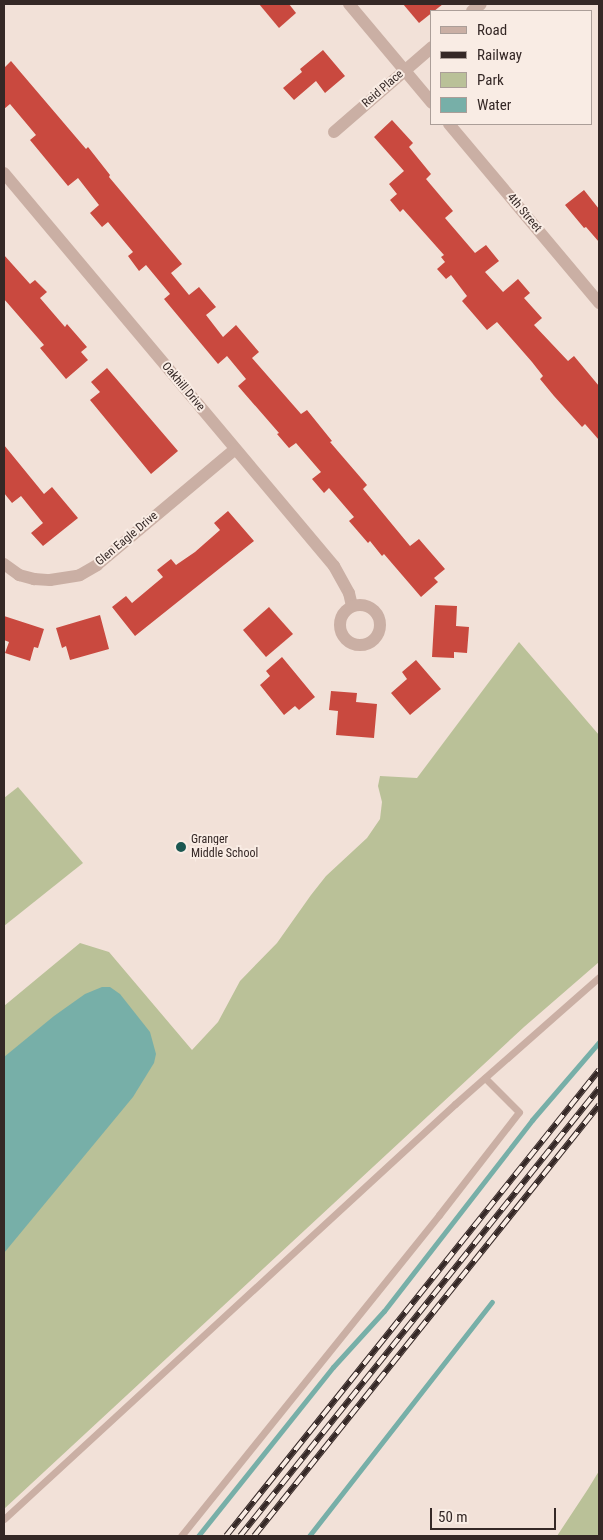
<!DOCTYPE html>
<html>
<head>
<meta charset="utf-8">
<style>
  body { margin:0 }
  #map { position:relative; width:603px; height:1540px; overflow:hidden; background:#f2e1d8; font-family:"Roboto Condensed",sans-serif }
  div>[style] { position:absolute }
  .green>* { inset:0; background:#bac198 }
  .water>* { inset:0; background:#77afa8 }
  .stream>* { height:5px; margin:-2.5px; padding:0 2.5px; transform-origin:2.5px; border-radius:2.5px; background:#77afa8 }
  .building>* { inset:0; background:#c9493f }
  .lane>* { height:7px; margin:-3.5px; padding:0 3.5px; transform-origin:3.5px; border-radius:3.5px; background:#caafa4 }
  .street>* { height:12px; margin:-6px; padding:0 6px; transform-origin:6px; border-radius:6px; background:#caafa4 }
  .street>.ring { margin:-6px; padding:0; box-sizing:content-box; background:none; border:12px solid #caafa4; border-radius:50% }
  .rail>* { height:5.5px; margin-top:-2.75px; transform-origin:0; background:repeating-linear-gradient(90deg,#f9ece4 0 11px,#352826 0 22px); box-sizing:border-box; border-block:1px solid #352826 }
  .dots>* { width:14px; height:14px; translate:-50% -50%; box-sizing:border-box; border:2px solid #f9ece4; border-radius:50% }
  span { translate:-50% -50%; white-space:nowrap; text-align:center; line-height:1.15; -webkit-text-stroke:4px #f9ece4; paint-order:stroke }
  .street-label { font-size:12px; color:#352826 }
  .poi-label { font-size:12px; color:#352826 }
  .left { translate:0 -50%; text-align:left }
  .frame { position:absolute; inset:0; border:5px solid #352826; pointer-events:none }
  .legend { position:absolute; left:430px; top:10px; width:162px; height:115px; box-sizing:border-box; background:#f9ece4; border:1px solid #ab9e98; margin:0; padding:6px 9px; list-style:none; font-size:15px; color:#352826 }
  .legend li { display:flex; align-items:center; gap:10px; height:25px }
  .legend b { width:25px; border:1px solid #ab9e98 }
  .scale { position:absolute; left:430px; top:1508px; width:126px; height:22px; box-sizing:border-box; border:2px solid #352826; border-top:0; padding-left:6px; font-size:15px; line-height:18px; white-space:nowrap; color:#352826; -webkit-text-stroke:4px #f9ece4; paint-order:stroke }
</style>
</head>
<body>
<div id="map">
  <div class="green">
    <i style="clip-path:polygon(519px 642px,599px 735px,599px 962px,524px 1027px,4px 1509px,4px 1006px,80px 943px,109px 952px,192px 1050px,218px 1022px,240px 981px,277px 943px,311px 895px,326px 876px,367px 838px,380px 819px,382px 802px,378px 786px,380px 776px,417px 778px)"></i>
    <i style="clip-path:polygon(18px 787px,83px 863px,4px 926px,4px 798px)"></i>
    <i style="clip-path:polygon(599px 1471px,599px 1536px,557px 1536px,588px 1489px)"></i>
  </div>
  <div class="water">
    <i style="clip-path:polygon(102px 987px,110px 987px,120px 994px,150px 1032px,156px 1054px,154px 1063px,133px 1097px,4px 1253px,4px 1057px,54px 1016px,85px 994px)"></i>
  </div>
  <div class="stream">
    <i style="left:198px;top:1536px;width:216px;rotate:-51.4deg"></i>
    <i style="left:333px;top:1367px;width:76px;rotate:-47.7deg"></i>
    <i style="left:384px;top:1311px;width:242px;rotate:-52.2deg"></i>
    <i style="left:532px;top:1120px;width:103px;rotate:-49.3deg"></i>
    <i style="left:309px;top:1536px;width:297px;rotate:-52deg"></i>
  </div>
  <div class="building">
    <i style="clip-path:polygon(259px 4px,289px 4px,296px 13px,279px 28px)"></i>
    <i style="clip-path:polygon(403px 4px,443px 4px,419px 23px)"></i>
    <i style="clip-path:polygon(323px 50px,345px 76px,325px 93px,316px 81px,294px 100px,283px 88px,302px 72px,300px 69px)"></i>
    <i style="clip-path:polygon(11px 61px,86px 149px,88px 147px,110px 175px,109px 177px,182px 264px,171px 273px,189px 295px,199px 287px,216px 307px,206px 315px,223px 337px,236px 325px,259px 352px,252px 358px,301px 414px,307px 410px,332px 441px,330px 442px,367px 485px,363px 489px,410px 546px,419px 539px,445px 569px,434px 578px,438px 582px,421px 597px,384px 554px,382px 556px,370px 541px,368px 543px,349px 521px,354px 517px,329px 488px,324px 493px,312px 479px,321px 472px,296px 443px,289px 448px,277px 434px,279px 433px,238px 386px,246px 379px,227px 356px,218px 364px,164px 299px,170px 294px,146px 265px,139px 271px,128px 256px,133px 252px,108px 222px,102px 227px,90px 213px,99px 205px,78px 178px,68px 186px,30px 140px,36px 135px,10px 104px,4px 109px,4px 68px)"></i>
    <i style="clip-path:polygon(392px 120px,413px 143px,409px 147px,431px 174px,426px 179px,453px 211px,445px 218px,475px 253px,486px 245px,499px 261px,485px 272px,503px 292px,518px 279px,530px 293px,524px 298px,542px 318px,534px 325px,568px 361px,574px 356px,599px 386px,599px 440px,585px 424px,582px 427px,554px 396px,540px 379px,543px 376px,532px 362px,497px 322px,487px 330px,462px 301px,467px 296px,451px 275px,446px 279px,437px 269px,445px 262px,441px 257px,444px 255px,403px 209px,400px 212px,390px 200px,397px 194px,389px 184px,404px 171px,374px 137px)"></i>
    <i style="clip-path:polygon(584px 190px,599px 209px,599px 242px,586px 227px,584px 228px,565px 205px)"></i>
    <i style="clip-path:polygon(4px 255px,30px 284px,35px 280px,47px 292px,40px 298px,65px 327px,67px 324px,87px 347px,81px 352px,88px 360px,66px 379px,40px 348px,44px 345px,4px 299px)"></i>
    <i style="clip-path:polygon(107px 368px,178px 451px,151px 474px,90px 400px,100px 392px,91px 382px)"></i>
    <i style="clip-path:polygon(4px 445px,44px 494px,52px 487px,78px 518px,43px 546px,31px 533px,43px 523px,21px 496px,12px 503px,4px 493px)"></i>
    <i style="clip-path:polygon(228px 511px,254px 541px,135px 636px,112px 607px,126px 596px,132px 603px,163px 577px,157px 570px,171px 559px,176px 565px,195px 552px,220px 530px,214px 523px)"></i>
    <i style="clip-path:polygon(435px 605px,457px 606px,456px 626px,469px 627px,467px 653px,454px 652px,454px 658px,432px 657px)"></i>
    <i style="clip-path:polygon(269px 607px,293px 634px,266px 657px,243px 630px)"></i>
    <i style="clip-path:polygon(100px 615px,109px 649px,70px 660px,66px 646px,62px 648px,56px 628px)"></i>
    <i style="clip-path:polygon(4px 616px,44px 629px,38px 648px,34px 647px,30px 661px,5px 653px,9px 642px,4px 640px)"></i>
    <i style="clip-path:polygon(282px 657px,315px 697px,299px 710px,295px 706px,284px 715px,260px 685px,270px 676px,266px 671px)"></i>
    <i style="clip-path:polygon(416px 660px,441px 689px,410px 715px,391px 693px,407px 679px,402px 672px)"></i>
    <i style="clip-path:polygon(331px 691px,357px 693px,356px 702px,377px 704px,374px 738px,336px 735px,338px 711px,329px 710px)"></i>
  </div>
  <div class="lane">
    <i style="left:4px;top:1519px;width:613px;rotate:-42.62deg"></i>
    <i style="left:455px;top:1104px;width:192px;rotate:-41.4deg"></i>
    <i style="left:181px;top:1536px;width:412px;rotate:-51.2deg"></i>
    <i style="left:439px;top:1215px;width:130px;rotate:-52.2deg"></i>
    <i style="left:519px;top:1112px;width:48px;rotate:-135deg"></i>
  </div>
  <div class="street">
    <i style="left:349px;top:4px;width:129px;rotate:50deg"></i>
    <i style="left:472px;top:11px;width:11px;rotate:-38deg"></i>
    <i style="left:449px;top:124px;width:234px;rotate:50deg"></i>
    <i style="left:334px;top:132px;width:130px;rotate:-40.9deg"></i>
    <i style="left:4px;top:173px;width:513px;rotate:49.98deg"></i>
    <i style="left:334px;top:566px;width:31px;rotate:61deg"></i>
    <i style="left:349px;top:593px;width:13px;rotate:77deg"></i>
    <i style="left:4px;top:564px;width:19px;rotate:36deg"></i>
    <i style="left:19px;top:575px;width:16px;rotate:15deg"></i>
    <i style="left:34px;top:579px;width:16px;rotate:4deg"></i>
    <i style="left:50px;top:580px;width:30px;rotate:-9deg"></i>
    <i style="left:80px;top:575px;width:20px;rotate:-30deg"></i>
    <i style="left:97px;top:565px;width:180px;rotate:-40deg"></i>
    <i class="ring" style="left:340px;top:605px;width:28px;height:28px"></i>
  </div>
  <div class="rail">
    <i style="left:226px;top:1536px;width:597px;rotate:-51.33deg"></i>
    <i style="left:240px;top:1536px;width:574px;rotate:-51.29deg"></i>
    <i style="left:254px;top:1536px;width:552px;rotate:-51.32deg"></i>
  </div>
  <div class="dots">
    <i style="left:181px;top:847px;background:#1b5751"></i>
  </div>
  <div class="street-label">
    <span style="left:383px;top:89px;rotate:-41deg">Reid Place</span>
    <span style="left:524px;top:213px;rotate:50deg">4th Street</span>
    <span style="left:183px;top:387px;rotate:50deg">Oakhill Drive</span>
    <span style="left:127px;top:539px;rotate:-40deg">Glen Eagle Drive</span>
  </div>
  <div class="poi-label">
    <span class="left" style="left:191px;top:847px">Granger<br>Middle School</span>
  </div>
  <div class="frame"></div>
  <ul class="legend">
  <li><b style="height:6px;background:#caafa4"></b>Road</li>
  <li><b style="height:6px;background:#352826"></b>Railway</li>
  <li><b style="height:14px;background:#bac198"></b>Park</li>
  <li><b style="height:14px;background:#77afa8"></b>Water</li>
  </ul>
  <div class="scale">50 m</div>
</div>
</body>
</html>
